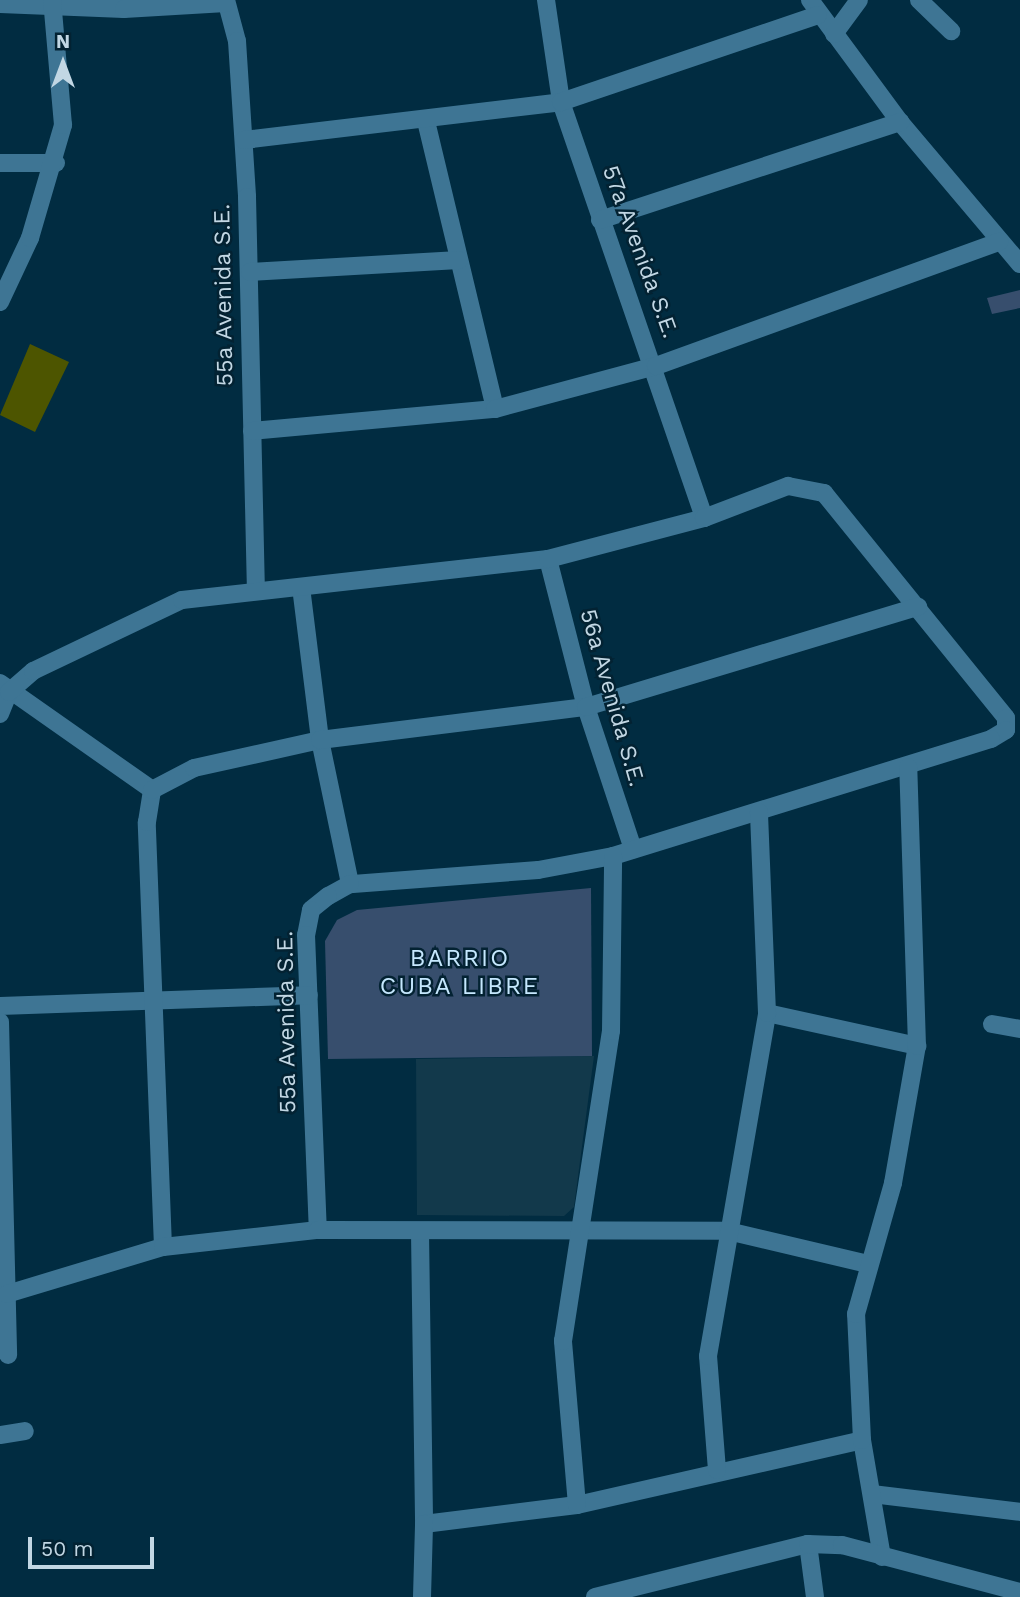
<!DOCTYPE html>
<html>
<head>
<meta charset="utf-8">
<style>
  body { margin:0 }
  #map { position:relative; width:1020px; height:1597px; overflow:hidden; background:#012c41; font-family:"Work Sans",sans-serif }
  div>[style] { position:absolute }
  .built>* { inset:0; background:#12394b }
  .green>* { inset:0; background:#4d5500 }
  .building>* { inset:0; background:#374e6d }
  .minor>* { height:18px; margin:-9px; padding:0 9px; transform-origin:9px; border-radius:9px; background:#3e7594 }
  span { translate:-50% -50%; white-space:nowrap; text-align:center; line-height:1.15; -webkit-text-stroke:5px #032232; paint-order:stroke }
  .street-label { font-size:23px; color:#c2d7e4 }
  .neighbourhood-label { font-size:24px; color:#c6e8fe; letter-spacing:2px }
  .north { position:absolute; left:28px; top:28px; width:70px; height:70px; -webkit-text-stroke:5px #032232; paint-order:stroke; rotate:0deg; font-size:19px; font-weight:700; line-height:28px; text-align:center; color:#c2d7e4 }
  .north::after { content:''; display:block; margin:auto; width:24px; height:32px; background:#c2d7e4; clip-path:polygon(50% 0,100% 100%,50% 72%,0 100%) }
  .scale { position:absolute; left:28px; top:1537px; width:126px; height:32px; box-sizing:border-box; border:4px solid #c2d7e4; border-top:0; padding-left:9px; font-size:21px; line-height:24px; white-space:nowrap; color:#c2d7e4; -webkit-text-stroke:5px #032232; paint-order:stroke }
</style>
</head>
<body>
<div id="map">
  <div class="built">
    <i style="clip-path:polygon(594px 1056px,574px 1207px,564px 1216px,417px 1215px,416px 1059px)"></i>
  </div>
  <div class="green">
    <i style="clip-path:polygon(30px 344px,69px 362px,35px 432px,0 415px)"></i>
  </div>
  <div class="building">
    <i style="clip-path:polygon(1020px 290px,1020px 308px,992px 314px,987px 298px)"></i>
    <i style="clip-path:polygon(591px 888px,592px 1056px,328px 1059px,325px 941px,337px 920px,357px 910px)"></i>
  </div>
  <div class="minor">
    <i style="left:226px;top:0;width:42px;rotate:75deg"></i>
    <i style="left:237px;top:41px;width:156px;rotate:86.3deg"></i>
    <i style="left:247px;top:197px;width:393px;rotate:88.7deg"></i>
    <i style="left:546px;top:0;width:103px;rotate:81.6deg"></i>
    <i style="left:561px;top:102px;width:440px;rotate:71deg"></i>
    <i style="left:810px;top:0;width:152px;rotate:53.6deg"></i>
    <i style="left:900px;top:122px;width:186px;rotate:49.8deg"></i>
    <i style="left:919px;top:0;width:45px;rotate:44.1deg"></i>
    <i style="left:0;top:4px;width:124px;rotate:2.3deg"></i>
    <i style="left:124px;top:9px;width:102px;rotate:-3.4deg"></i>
    <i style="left:834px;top:34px;width:42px;rotate:-53.7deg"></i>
    <i style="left:426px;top:121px;width:296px;rotate:76.5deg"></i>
    <i style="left:244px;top:140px;width:319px;rotate:-6.8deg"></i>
    <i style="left:561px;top:102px;width:271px;rotate:-18.7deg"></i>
    <i style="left:0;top:163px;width:56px"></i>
    <i style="left:600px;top:220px;width:316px;rotate:-18.1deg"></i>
    <i style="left:250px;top:272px;width:209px;rotate:-3.3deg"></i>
    <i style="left:0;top:302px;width:71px;rotate:-64.9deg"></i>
    <i style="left:30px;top:238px;width:118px;rotate:-73.7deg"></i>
    <i style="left:63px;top:125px;width:125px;rotate:-95deg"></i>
    <i style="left:252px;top:431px;width:244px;rotate:-5.2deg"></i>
    <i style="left:495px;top:409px;width:167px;rotate:-15deg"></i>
    <i style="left:656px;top:366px;width:365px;rotate:-19.9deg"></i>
    <i style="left:548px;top:559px;width:153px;rotate:75.6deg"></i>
    <i style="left:586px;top:707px;width:150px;rotate:71.7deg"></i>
    <i style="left:301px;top:587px;width:154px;rotate:82.9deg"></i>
    <i style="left:320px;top:740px;width:147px;rotate:78.2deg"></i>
    <i style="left:0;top:683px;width:186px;rotate:35.1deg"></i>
    <i style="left:0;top:714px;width:24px;rotate:-68deg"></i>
    <i style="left:9px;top:692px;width:32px;rotate:-41deg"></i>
    <i style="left:33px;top:671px;width:165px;rotate:-25.5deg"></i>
    <i style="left:182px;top:600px;width:368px;rotate:-6.4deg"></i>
    <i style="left:548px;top:559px;width:161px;rotate:-14.7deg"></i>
    <i style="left:704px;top:518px;width:90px;rotate:-20.9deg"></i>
    <i style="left:788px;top:486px;width:37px;rotate:11deg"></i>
    <i style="left:824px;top:493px;width:289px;rotate:51deg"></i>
    <i style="left:1006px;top:718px;width:12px;rotate:90deg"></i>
    <i style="left:1006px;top:730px;width:17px;rotate:149deg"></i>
    <i style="left:991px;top:739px;width:396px;rotate:162.8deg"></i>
    <i style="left:613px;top:856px;width:76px;rotate:169.4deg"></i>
    <i style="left:538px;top:870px;width:189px;rotate:175.7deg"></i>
    <i style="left:350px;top:884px;width:25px;rotate:151deg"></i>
    <i style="left:328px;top:896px;width:22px;rotate:141deg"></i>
    <i style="left:311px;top:910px;width:25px;rotate:101deg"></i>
    <i style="left:306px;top:935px;width:295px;rotate:87.7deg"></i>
    <i style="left:0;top:1006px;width:309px;rotate:-2deg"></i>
    <i style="left:767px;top:1013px;width:154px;rotate:12.4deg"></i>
    <i style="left:0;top:1022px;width:333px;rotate:88.6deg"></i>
    <i style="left:992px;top:1024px;width:28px;rotate:10deg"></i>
    <i style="left:420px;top:1232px;width:292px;rotate:89.2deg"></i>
    <i style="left:424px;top:1524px;width:154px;rotate:-7.1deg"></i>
    <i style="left:577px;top:1505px;width:292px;rotate:-12.8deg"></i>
    <i style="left:163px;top:1247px;width:425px;rotate:-92.2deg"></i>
    <i style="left:147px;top:822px;width:32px;rotate:-81deg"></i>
    <i style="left:152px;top:790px;width:47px;rotate:-27.6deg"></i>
    <i style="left:194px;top:768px;width:129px;rotate:-12.5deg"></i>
    <i style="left:320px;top:740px;width:268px;rotate:-7.1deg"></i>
    <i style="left:586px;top:707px;width:347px;rotate:-16.8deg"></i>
    <i style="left:7px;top:1294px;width:163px;rotate:-16.8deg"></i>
    <i style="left:163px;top:1247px;width:156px;rotate:-6.3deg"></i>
    <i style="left:318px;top:1230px;width:410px;rotate:0.1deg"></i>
    <i style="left:728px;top:1231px;width:144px;rotate:13.3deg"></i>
    <i style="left:0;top:1435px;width:25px;rotate:-9deg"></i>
    <i style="left:717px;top:1470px;width:114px;rotate:-94.5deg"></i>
    <i style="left:708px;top:1356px;width:348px;rotate:-80.2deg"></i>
    <i style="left:767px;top:1013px;width:201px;rotate:-92.3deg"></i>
    <i style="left:872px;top:1494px;width:149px;rotate:6.9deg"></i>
    <i style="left:577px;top:1505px;width:165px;rotate:-94.9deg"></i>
    <i style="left:563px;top:1341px;width:314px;rotate:-81.2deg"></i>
    <i style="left:611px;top:1031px;width:175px;rotate:-89.3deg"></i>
    <i style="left:808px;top:1544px;width:53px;rotate:82.5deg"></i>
    <i style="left:882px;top:1557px;width:119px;rotate:-99.7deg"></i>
    <i style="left:862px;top:1440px;width:126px;rotate:-92.7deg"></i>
    <i style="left:856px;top:1314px;width:136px;rotate:-74.2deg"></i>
    <i style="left:893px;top:1183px;width:139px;rotate:-80.1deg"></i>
    <i style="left:917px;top:1046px;width:279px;rotate:-91.8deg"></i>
    <i style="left:422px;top:1597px;width:73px;rotate:-88.4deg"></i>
    <i style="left:595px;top:1597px;width:219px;rotate:-14deg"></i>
    <i style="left:808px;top:1544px;width:34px;rotate:2deg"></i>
    <i style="left:842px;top:1545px;width:184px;rotate:14.8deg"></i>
  </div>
  <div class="street-label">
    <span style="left:640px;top:252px;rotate:70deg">57a Avenida S.E.</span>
    <span style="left:224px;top:295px;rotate:-91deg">55a Avenida S.E.</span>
    <span style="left:612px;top:698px;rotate:74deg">56a Avenida S.E.</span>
    <span style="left:287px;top:1022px;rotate:-91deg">55a Avenida S.E.</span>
  </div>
  <div class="neighbourhood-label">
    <span style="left:460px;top:973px">BARRIO<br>CUBA LIBRE</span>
  </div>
  <div class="north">N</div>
  <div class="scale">50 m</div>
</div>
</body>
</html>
